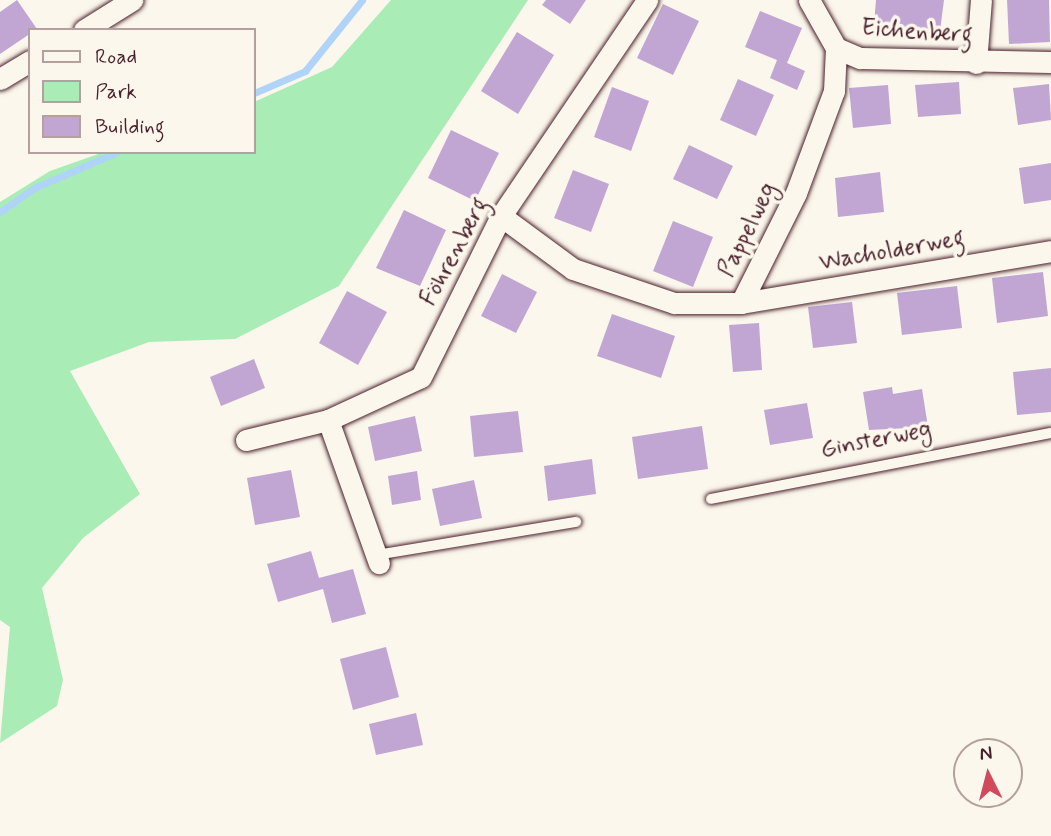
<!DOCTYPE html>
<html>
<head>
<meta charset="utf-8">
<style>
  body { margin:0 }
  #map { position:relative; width:1051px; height:836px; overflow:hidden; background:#fbf7ec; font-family:Mynerve,sans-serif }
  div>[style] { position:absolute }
  .green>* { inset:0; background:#a9ecb6 }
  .stream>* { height:7px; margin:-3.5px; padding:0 3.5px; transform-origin:3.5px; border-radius:3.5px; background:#afd4f8 }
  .building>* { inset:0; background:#c1a6d3 }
  .roads { filter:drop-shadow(0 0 2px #4a1f2b) drop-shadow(0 0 2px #4a1f2b) }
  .lane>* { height:10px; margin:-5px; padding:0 5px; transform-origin:5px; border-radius:5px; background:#fbf7ec }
  .street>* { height:21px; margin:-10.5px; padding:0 10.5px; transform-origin:10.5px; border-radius:10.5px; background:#fbf7ec }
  span { translate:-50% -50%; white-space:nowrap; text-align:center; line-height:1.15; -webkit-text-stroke:7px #fbf7ec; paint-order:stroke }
  .street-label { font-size:24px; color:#4a1f2b }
  .legend { position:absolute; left:28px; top:28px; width:228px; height:126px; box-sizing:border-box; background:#fbf7ec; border:2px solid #b4a19f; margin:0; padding:9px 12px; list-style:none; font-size:21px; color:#4a1f2b }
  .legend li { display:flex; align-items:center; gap:14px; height:35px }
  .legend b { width:35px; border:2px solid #b4a19f }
  .north { position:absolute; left:953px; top:738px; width:70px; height:70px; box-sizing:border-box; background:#fbf7ec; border:2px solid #b4a19f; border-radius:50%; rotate:354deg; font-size:19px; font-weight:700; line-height:28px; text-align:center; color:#4a1f2b }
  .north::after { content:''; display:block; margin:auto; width:24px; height:32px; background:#d1495b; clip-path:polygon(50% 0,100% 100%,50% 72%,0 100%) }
</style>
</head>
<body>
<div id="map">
  <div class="green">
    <i style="clip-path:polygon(391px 0,528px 0,339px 286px,235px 339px,149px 342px,70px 371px,140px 494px,83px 538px,42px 588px,63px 680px,57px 706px,0 743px,10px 627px,0 620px,0 202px,50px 171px,104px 152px,254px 152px,254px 102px,332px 67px)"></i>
  </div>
  <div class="stream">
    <i style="left:254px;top:93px;width:56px;rotate:-23.3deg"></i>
    <i style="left:305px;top:71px;width:91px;rotate:-51.2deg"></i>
    <i style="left:0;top:212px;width:42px;rotate:-35.2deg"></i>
    <i style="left:34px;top:188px;width:90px;rotate:-23.4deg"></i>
  </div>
  <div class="building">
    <i style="clip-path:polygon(17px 0,37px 29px,0 54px,0 12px)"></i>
    <i style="clip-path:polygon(546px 0,586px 0,570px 24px,542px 5px)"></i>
    <i style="clip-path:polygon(876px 0,944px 0,940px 31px,874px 24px)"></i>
    <i style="clip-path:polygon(1007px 0,1049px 0,1050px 42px,1009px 44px)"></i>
    <i style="clip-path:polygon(663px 4px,699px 21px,673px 75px,637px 58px)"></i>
    <i style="clip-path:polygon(760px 11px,802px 28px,787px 63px,805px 71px,797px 90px,770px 78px,777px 60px,745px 47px)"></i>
    <i style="clip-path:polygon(517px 32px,554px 55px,518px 114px,481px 91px)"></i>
    <i style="clip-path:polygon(738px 79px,774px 95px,756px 136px,720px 120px)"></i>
    <i style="clip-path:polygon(959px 82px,961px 114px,918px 117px,915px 85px)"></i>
    <i style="clip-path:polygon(1049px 84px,1051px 120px,1018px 125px,1013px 88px)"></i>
    <i style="clip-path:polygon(888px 85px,891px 124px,853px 128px,849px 88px)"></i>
    <i style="clip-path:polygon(612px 87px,649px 101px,631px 151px,594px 137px)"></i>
    <i style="clip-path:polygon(451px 130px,499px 153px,475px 201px,428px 178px)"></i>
    <i style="clip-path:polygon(689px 145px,733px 166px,717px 199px,673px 179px)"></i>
    <i style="clip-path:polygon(1051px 163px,1051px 200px,1024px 204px,1019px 168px)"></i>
    <i style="clip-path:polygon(573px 170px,609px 184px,591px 232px,554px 218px)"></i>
    <i style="clip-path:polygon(880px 172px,884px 212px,838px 217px,835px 178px)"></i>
    <i style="clip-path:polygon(404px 210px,446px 230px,420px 286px,376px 268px)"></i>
    <i style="clip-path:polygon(673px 221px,713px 237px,693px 287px,653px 271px)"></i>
    <i style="clip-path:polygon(1043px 272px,1048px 316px,997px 323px,992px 278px)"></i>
    <i style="clip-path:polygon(502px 274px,537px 292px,516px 333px,481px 316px)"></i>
    <i style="clip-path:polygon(957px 286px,962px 328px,902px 335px,897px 293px)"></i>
    <i style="clip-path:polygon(347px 291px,387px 312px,358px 365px,319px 343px)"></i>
    <i style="clip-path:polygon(852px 302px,857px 343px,813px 348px,808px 307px)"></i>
    <i style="clip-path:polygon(612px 314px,675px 336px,661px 378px,597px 356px)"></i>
    <i style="clip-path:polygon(759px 323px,762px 370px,733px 372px,729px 325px)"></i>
    <i style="clip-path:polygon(254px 359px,265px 388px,221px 406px,210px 377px)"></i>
    <i style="clip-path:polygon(1051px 368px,1051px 412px,1017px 415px,1013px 372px)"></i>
    <i style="clip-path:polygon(892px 387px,893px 394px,922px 389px,928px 427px,869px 430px,863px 392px)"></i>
    <i style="clip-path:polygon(807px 403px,813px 438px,770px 445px,764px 410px)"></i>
    <i style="clip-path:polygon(518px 411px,523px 452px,474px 457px,470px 416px)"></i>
    <i style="clip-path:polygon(415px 416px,422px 451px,375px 461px,368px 427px)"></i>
    <i style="clip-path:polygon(702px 426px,708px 469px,638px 479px,632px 437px)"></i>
    <i style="clip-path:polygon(592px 459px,596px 494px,548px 501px,544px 466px)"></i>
    <i style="clip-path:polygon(291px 470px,300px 517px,255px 525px,247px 478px)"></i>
    <i style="clip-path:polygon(417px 471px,421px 500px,392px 505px,388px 476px)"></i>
    <i style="clip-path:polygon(474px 480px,482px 518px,440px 526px,432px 489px)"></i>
    <i style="clip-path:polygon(311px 551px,319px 578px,353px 569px,366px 614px,332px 623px,323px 589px,278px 602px,267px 564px)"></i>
    <i style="clip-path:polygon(386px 647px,399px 697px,353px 710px,340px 659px)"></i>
    <i style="clip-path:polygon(416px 713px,423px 745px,376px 755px,369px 724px)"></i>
  </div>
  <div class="roads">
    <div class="lane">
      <i style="left:711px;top:499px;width:346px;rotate:-11deg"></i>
      <i style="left:376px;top:555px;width:203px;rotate:-9.4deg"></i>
    </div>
    <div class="street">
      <i style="left:809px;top:0;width:55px;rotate:60.6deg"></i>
      <i style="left:836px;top:48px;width:26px;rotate:23deg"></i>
      <i style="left:860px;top:58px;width:191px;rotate:1.2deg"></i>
      <i style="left:84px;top:30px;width:57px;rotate:-32deg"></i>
      <i style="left:976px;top:63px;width:63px;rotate:-85.5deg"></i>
      <i style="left:0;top:79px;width:35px;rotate:-31deg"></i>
      <i style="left:501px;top:216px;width:89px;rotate:36.4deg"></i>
      <i style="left:573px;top:269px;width:107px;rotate:18.6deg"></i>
      <i style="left:674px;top:303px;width:67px"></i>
      <i style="left:741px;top:303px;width:123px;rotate:-63.4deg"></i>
      <i style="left:796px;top:193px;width:109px;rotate:-69.6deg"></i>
      <i style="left:834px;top:91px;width:43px;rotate:-87.3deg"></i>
      <i style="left:741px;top:303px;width:314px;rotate:-9.5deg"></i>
      <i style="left:328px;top:420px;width:152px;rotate:70.4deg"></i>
      <i style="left:246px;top:440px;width:84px;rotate:-13.7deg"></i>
      <i style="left:328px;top:420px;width:102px;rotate:-24.8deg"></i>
      <i style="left:421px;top:377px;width:180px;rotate:-63.6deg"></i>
      <i style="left:501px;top:216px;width:261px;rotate:-55.9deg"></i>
    </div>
  </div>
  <div class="street-label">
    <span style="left:917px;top:32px;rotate:4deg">Eichenberg</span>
    <span style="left:748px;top:230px;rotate:-64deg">Pappelweg</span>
    <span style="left:892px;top:251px;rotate:-10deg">Wacholderweg</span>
    <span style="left:455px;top:252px;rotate:-62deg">Föhrenberg</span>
    <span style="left:876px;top:440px;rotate:-11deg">Ginsterweg</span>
  </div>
  <ul class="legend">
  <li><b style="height:9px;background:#fbf7ec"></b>Road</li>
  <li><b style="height:19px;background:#a9ecb6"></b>Park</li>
  <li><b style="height:19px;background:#c1a6d3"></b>Building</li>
  </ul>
  <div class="north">N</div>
</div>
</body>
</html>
